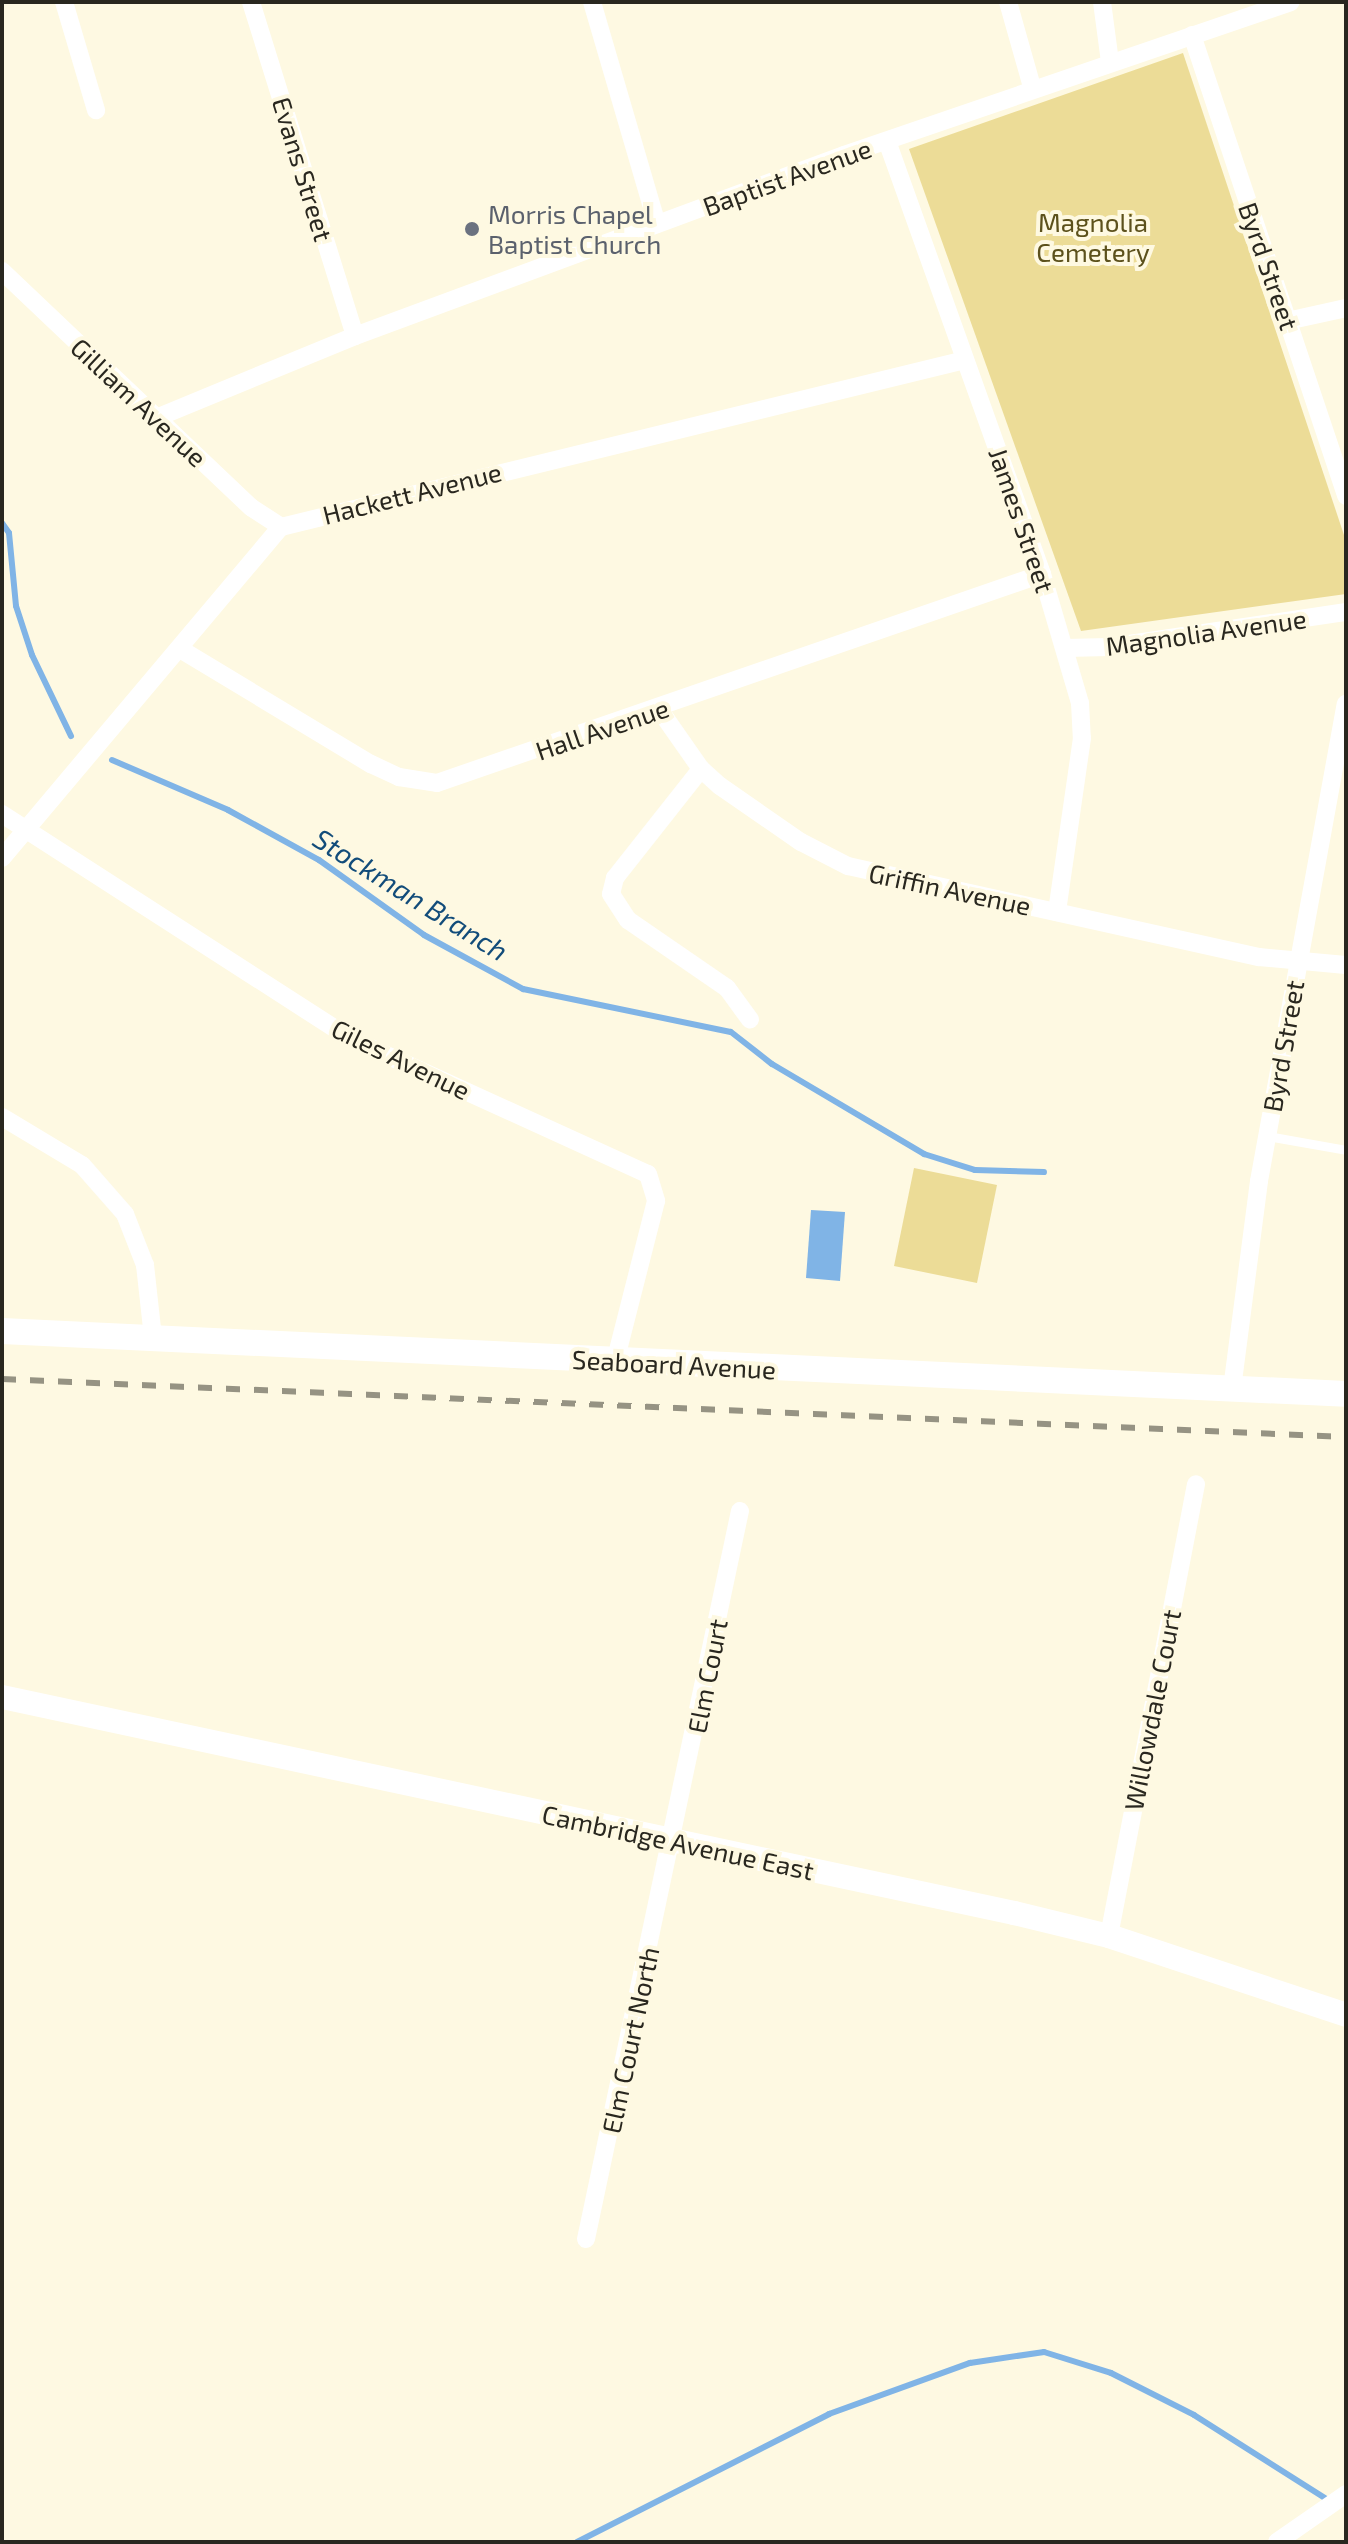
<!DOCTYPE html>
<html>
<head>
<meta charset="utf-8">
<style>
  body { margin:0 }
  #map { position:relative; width:1348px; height:2544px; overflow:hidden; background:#fef9e2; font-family:"Exo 2",sans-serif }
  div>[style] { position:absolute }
  .green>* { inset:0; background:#ecdc97 }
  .water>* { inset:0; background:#80b4e6 }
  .stream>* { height:6px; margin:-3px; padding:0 3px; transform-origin:3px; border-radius:3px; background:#80b4e6 }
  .service>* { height:9px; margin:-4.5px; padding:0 4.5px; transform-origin:4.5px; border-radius:4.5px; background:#fff }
  .minor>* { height:18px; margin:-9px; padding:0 9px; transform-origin:9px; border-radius:9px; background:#fff }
  .tertiary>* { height:24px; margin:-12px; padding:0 12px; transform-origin:12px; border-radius:12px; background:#fff }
  .secondary>* { height:26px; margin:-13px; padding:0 13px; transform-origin:13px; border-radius:13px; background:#fff }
  .rail>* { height:6px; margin-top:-3px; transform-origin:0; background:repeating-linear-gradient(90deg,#969383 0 14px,transparent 0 28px) }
  .dots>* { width:22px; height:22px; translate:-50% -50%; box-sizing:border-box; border:4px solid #fef9e2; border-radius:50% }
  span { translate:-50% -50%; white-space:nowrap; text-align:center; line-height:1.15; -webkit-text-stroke:8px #fef9e2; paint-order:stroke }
  .street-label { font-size:26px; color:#29271f }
  .worship-label { font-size:26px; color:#5b616d }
  .left { translate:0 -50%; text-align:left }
  .park-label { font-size:26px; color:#5c511c }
  .water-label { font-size:28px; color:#124c7a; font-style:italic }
  .frame { position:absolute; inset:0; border:4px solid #29271f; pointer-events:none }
</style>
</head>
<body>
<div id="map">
  <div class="green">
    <i style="clip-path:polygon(1183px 53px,1346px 541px,1346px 594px,1081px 631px,909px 149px)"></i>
    <i style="clip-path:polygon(914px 1168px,997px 1185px,977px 1283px,894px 1266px)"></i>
  </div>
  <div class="water">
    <i style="clip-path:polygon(811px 1210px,845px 1212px,840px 1281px,806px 1278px)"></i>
  </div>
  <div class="stream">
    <i style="left:2px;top:523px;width:12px;rotate:55deg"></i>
    <i style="left:9px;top:533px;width:73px;rotate:84.5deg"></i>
    <i style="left:16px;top:606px;width:52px;rotate:71.9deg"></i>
    <i style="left:32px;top:655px;width:90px;rotate:64.3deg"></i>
    <i style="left:112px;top:760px;width:126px;rotate:23.3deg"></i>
    <i style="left:228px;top:810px;width:104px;rotate:28.8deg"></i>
    <i style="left:319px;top:860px;width:129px;rotate:35.5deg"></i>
    <i style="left:424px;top:935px;width:113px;rotate:28.6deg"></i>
    <i style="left:523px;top:989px;width:212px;rotate:11.7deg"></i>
    <i style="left:731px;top:1032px;width:52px;rotate:38deg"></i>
    <i style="left:772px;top:1064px;width:177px;rotate:30.6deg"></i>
    <i style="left:924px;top:1154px;width:53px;rotate:17.4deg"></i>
    <i style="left:975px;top:1170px;width:69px;rotate:1.7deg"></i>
    <i style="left:577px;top:2542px;width:283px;rotate:-26.9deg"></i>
    <i style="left:829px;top:2414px;width:150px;rotate:-19.9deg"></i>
    <i style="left:970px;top:2363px;width:75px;rotate:-8.5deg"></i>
    <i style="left:1044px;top:2352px;width:70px;rotate:17.4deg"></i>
    <i style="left:1111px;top:2373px;width:93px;rotate:26.8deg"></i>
    <i style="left:1194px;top:2415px;width:155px;rotate:32.4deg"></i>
  </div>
  <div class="service">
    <i style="left:1267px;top:1136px;width:80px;rotate:10deg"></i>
  </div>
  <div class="minor">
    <i style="left:64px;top:2px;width:113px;rotate:73.5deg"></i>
    <i style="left:251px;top:2px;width:350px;rotate:72.7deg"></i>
    <i style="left:592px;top:2px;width:231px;rotate:73.7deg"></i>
    <i style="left:1008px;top:2px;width:88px;rotate:74.2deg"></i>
    <i style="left:1102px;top:2px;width:61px;rotate:82.4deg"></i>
    <i style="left:1192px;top:35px;width:486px;rotate:71.5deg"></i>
    <i style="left:887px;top:141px;width:460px;rotate:70.3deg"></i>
    <i style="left:1042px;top:574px;width:134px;rotate:73.6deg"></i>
    <i style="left:1080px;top:703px;width:35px;rotate:87deg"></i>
    <i style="left:1082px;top:738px;width:176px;rotate:98.2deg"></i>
    <i style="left:2px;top:271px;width:344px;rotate:43.5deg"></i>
    <i style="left:252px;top:508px;width:35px;rotate:33deg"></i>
    <i style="left:1287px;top:321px;width:60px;rotate:-12.4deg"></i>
    <i style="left:156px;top:418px;width:215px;rotate:-22.4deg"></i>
    <i style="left:355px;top:336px;width:521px;rotate:-20.31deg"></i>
    <i style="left:844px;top:155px;width:472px;rotate:-18.9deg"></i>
    <i style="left:1065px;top:648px;width:44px;rotate:-1.3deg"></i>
    <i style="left:1109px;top:647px;width:240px;rotate:-8.4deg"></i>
    <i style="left:180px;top:649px;width:223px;rotate:31.1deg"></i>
    <i style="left:371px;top:764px;width:31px;rotate:25deg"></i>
    <i style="left:399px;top:777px;width:38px;rotate:9deg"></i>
    <i style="left:437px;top:783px;width:640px;rotate:-19.06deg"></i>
    <i style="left:659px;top:709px;width:73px;rotate:55deg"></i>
    <i style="left:701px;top:769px;width:25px;rotate:42deg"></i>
    <i style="left:720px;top:786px;width:98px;rotate:34.7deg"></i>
    <i style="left:801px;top:842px;width:53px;rotate:27.1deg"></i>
    <i style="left:848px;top:866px;width:421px;rotate:12.5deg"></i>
    <i style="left:1259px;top:957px;width:87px;rotate:5.3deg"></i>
    <i style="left:701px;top:769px;width:139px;rotate:128.3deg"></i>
    <i style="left:615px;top:878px;width:16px;rotate:104deg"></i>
    <i style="left:611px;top:894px;width:31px;rotate:57deg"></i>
    <i style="left:628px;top:920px;width:120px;rotate:34.5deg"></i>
    <i style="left:727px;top:988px;width:39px;rotate:54deg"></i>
    <i style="left:2px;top:814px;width:413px;rotate:32.8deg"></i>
    <i style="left:349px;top:1038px;width:328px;rotate:24.5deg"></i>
    <i style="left:648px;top:1174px;width:28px;rotate:73deg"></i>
    <i style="left:656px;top:1201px;width:166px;rotate:104.3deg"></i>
    <i style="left:2px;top:858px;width:433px;rotate:-49.9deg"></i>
    <i style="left:281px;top:527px;width:704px;rotate:-13.72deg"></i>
    <i style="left:2px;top:1117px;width:93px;rotate:31deg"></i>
    <i style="left:82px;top:1165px;width:65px;rotate:48.7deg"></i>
    <i style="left:125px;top:1214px;width:55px;rotate:68.6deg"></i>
    <i style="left:145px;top:1265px;width:72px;rotate:83.7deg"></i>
    <i style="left:1232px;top:1389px;width:210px;rotate:-82.6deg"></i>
    <i style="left:1259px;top:1181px;width:485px;rotate:-79.7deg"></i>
    <i style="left:1109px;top:1936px;width:460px;rotate:-79.1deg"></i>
    <i style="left:586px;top:2239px;width:744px;rotate:-78.06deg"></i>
    <i style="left:1277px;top:2542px;width:84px;rotate:-34.8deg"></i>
  </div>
  <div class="tertiary">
    <i style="left:2px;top:1697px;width:1035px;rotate:12.05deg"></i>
    <i style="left:1014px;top:1913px;width:98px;rotate:13.6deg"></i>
    <i style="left:1109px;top:1936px;width:250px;rotate:18.4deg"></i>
  </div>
  <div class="secondary">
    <i style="left:2px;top:1331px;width:1345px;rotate:2.68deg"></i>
  </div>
  <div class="rail">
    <i style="left:2px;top:1379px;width:1345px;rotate:2.47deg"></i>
  </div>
  <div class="dots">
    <i style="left:472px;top:229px;background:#6b7280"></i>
  </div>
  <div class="street-label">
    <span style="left:303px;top:169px;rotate:73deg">Evans Street</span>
    <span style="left:787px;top:177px;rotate:-20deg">Baptist Avenue</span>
    <span style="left:1269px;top:266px;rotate:71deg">Byrd Street</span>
    <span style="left:139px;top:402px;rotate:43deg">Gilliam Avenue</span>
    <span style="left:412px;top:493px;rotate:-14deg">Hackett Avenue</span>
    <span style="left:1022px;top:520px;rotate:71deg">James Street</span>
    <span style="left:1206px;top:632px;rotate:-8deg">Magnolia Avenue</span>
    <span style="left:602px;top:729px;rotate:-19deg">Hall Avenue</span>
    <span style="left:950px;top:889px;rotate:12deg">Griffin Avenue</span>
    <span style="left:1283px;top:1046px;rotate:-80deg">Byrd Street</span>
    <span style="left:401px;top:1059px;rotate:26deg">Giles Avenue</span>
    <span style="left:674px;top:1364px;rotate:3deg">Seaboard Avenue</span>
    <span style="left:707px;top:1676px;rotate:-79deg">Elm Court</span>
    <span style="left:1152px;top:1710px;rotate:-79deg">Willowdale Court</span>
    <span style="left:678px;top:1842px;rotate:12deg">Cambridge Avenue East</span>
    <span style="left:630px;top:2040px;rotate:-78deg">Elm Court North</span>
  </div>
  <div class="worship-label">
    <span class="left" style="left:488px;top:229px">Morris Chapel<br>Baptist Church</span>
  </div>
  <div class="park-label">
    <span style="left:1093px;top:237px">Magnolia<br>Cemetery</span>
  </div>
  <div class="water-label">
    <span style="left:411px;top:894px;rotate:32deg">Stockman Branch</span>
  </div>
  <div class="frame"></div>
</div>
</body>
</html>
